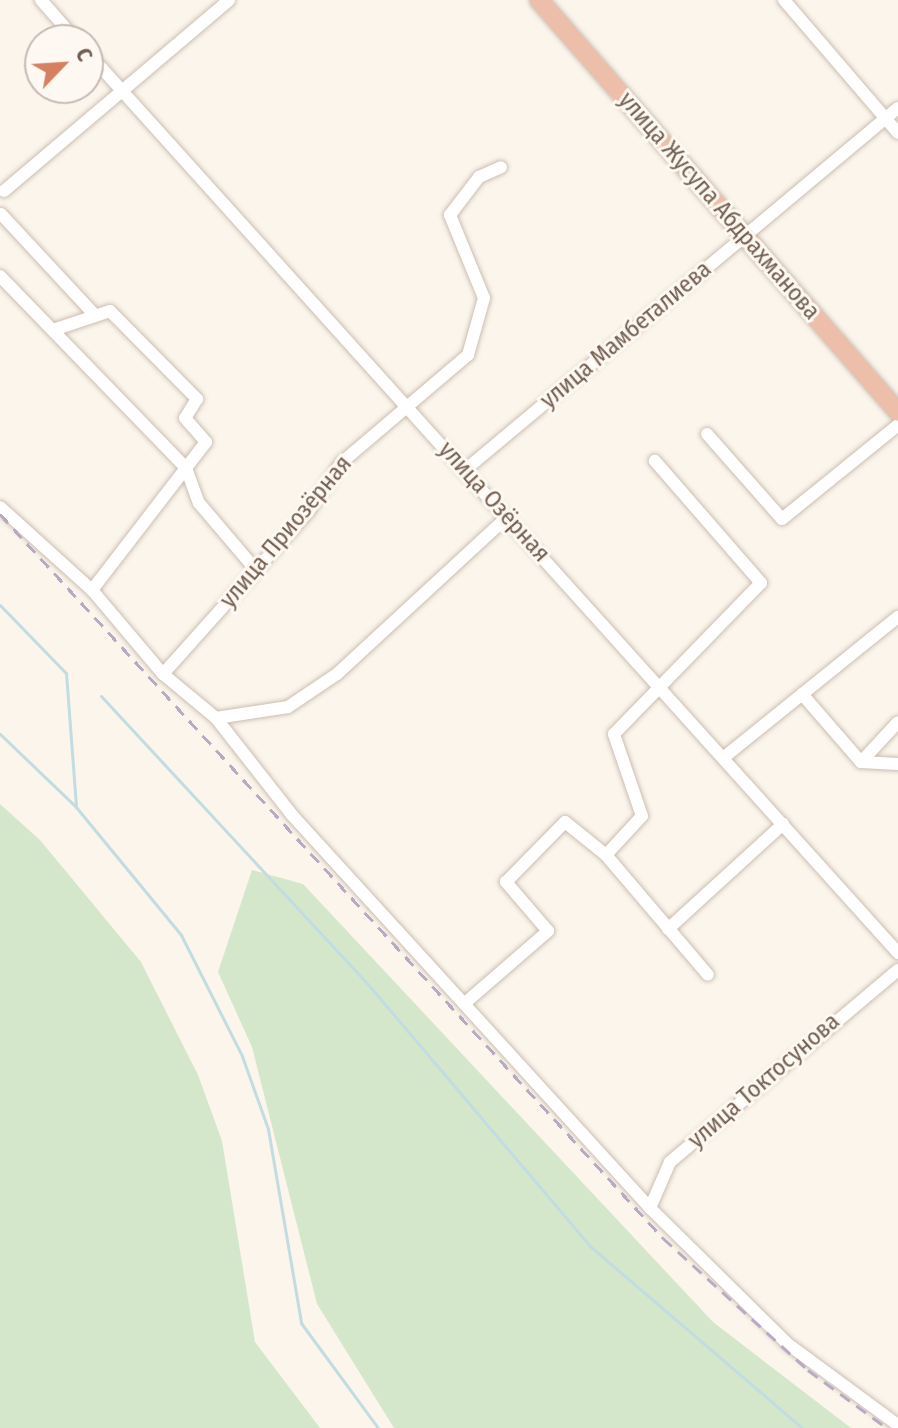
<!DOCTYPE html>
<html>
<head>
<meta charset="utf-8">
<style>
  body { margin:0 }
  #map { position:relative; width:898px; height:1428px; overflow:hidden; background:#fbf5ec; font-family:"Fira Sans Condensed",sans-serif }
  div>[style] { position:absolute }
  .green>* { inset:0; background:#d5e7cb }
  .stream>* { height:3px; margin:-1.5px; padding:0 1.5px; transform-origin:1.5px; border-radius:1.5px; background:#c2dce2 }
  .roads { filter:drop-shadow(0 0 2px #ccbeb2) drop-shadow(0 0 2px #ccbeb2) }
  .minor>* { height:12px; margin:-6px; padding:0 6px; transform-origin:6px; border-radius:6px; background:#fff }
  .highway>* { height:18px; margin:-9px; padding:0 9px; transform-origin:9px; border-radius:9px; background:#edbfaa }
  .rail>* { height:3px; margin-top:-1.5px; transform-origin:0; background:repeating-linear-gradient(90deg,#b9aac4 0 12px,transparent 0 20px) }
  span { translate:-50% -50%; white-space:nowrap; text-align:center; line-height:1.15; -webkit-text-stroke:6px #fdf9f2; paint-order:stroke }
  .street-label { font-size:24px; color:#735f51 }
  .north { position:absolute; left:24px; top:24px; width:80px; height:80px; box-sizing:border-box; background:#fdf9f2; border:2px solid #c6bbb2; border-radius:50%; rotate:65deg; font-size:22px; font-weight:700; line-height:32px; text-align:center; color:#735f51 }
  .north::after { content:''; display:block; margin:auto; width:28px; height:36px; background:#d58060; clip-path:polygon(50% 0,100% 100%,50% 72%,0 100%) }
</style>
</head>
<body>
<div id="map">
  <div class="green">
    <i style="clip-path:polygon(0 804px,40px 840px,141px 962px,198px 1075px,222px 1141px,255px 1342px,320px 1428px,0 1428px)"></i>
    <i style="clip-path:polygon(252px 870px,303px 884px,713px 1322px,851px 1428px,394px 1428px,317px 1304px,252px 1047px,218px 972px)"></i>
  </div>
  <div class="stream">
    <i style="left:0;top:605px;width:95px;rotate:45.9deg"></i>
    <i style="left:66px;top:673px;width:133px;rotate:85.7deg"></i>
    <i style="left:101px;top:696px;width:399px;rotate:47.2deg"></i>
    <i style="left:372px;top:989px;width:338px;rotate:49.7deg"></i>
    <i style="left:591px;top:1247px;width:278px;rotate:40.6deg"></i>
    <i style="left:0;top:734px;width:105px;rotate:43.8deg"></i>
    <i style="left:76px;top:807px;width:166px;rotate:50.6deg"></i>
    <i style="left:181px;top:935px;width:136px;rotate:63.2deg"></i>
    <i style="left:242px;top:1056px;width:77px;rotate:70.4deg"></i>
    <i style="left:268px;top:1129px;width:197px;rotate:80.3deg"></i>
    <i style="left:301px;top:1323px;width:130px;rotate:53.7deg"></i>
  </div>
  <div class="roads">
    <div class="minor">
      <i style="left:41px;top:0;width:53px;rotate:48.8deg"></i>
      <i style="left:784px;top:0;width:175px;rotate:49.4deg"></i>
      <i style="left:88px;top:53px;width:1211px;rotate:48.01deg"></i>
      <i style="left:4px;top:191px;width:295px;rotate:-40.3deg"></i>
      <i style="left:1px;top:214px;width:138px;rotate:47.1deg"></i>
      <i style="left:0;top:276px;width:267px;rotate:45.9deg"></i>
      <i style="left:186px;top:468px;width:37px;rotate:70deg"></i>
      <i style="left:199px;top:503px;width:88px;rotate:49.6deg"></i>
      <i style="left:53px;top:330px;width:60px;rotate:-18.4deg"></i>
      <i style="left:110px;top:311px;width:124px;rotate:45.3deg"></i>
      <i style="left:197px;top:399px;width:22px;rotate:122deg"></i>
      <i style="left:185px;top:418px;width:32px;rotate:49deg"></i>
      <i style="left:206px;top:442px;width:187px;rotate:127.6deg"></i>
      <i style="left:707px;top:434px;width:113px;rotate:48.6deg"></i>
      <i style="left:782px;top:519px;width:149px;rotate:-39deg"></i>
      <i style="left:465px;top:470px;width:564px;rotate:-39.9deg"></i>
      <i style="left:0;top:507px;width:124px;rotate:42.1deg"></i>
      <i style="left:92px;top:590px;width:110px;rotate:49.8deg"></i>
      <i style="left:163px;top:674px;width:69px;rotate:39.7deg"></i>
      <i style="left:216px;top:718px;width:123px;rotate:51.9deg"></i>
      <i style="left:292px;top:815px;width:532px;rotate:47.67deg"></i>
      <i style="left:650px;top:1208px;width:195px;rotate:44.6deg"></i>
      <i style="left:789px;top:1345px;width:135px;rotate:36.3deg"></i>
      <i style="left:163px;top:674px;width:217px;rotate:-48.2deg"></i>
      <i style="left:308px;top:512px;width:59px;rotate:-56deg"></i>
      <i style="left:341px;top:463px;width:167px;rotate:-40.4deg"></i>
      <i style="left:468px;top:355px;width:59px;rotate:-74.3deg"></i>
      <i style="left:484px;top:298px;width:90px;rotate:-112.3deg"></i>
      <i style="left:450px;top:215px;width:48px;rotate:-52.7deg"></i>
      <i style="left:479px;top:177px;width:24px;rotate:-24deg"></i>
      <i style="left:802px;top:694px;width:90px;rotate:49.1deg"></i>
      <i style="left:861px;top:762px;width:54px;rotate:-47.2deg"></i>
      <i style="left:216px;top:718px;width:73px;rotate:-8.7deg"></i>
      <i style="left:288px;top:707px;width:59px;rotate:-34deg"></i>
      <i style="left:337px;top:674px;width:231px;rotate:-42.7deg"></i>
      <i style="left:723px;top:758px;width:225px;rotate:-38.9deg"></i>
      <i style="left:861px;top:762px;width:37px;rotate:3deg"></i>
      <i style="left:606px;top:855px;width:157px;rotate:49.6deg"></i>
      <i style="left:668px;top:929px;width:156px;rotate:-42.4deg"></i>
      <i style="left:465px;top:1003px;width:110px;rotate:-40.9deg"></i>
      <i style="left:548px;top:931px;width:65px;rotate:-130.6deg"></i>
      <i style="left:506px;top:882px;width:84px;rotate:-45.5deg"></i>
      <i style="left:565px;top:822px;width:53px;rotate:38.8deg"></i>
      <i style="left:606px;top:855px;width:53px;rotate:-47.3deg"></i>
      <i style="left:642px;top:816px;width:87px;rotate:-108.9deg"></i>
      <i style="left:614px;top:734px;width:211px;rotate:-45.8deg"></i>
      <i style="left:761px;top:583px;width:162px;rotate:-131deg"></i>
      <i style="left:650px;top:1208px;width:50px;rotate:-66.5deg"></i>
      <i style="left:670px;top:1162px;width:298px;rotate:-40.1deg"></i>
    </div>
    <div class="highway">
      <i style="left:539px;top:0;width:546px;rotate:48.93deg"></i>
    </div>
  </div>
  <div class="rail">
    <i style="left:0;top:514px;width:982px;rotate:47.52deg"></i>
    <i style="left:663px;top:1238px;width:196px;rotate:42.3deg"></i>
    <i style="left:808px;top:1370px;width:98px;rotate:36.3deg"></i>
  </div>
  <div class="street-label">
    <span style="left:719px;top:206px;rotate:49deg">улица Жусупа Абдрахманова</span>
    <span style="left:626px;top:335px;rotate:-40deg">улица Мамбеталиева</span>
    <span style="left:494px;top:502px;rotate:48deg">улица Озёрная</span>
    <span style="left:286px;top:532px;rotate:-50deg">улица Приозёрная</span>
    <span style="left:764px;top:1081px;rotate:-41deg">улица Токтосунова</span>
  </div>
  <div class="north">С</div>
</div>
</body>
</html>
